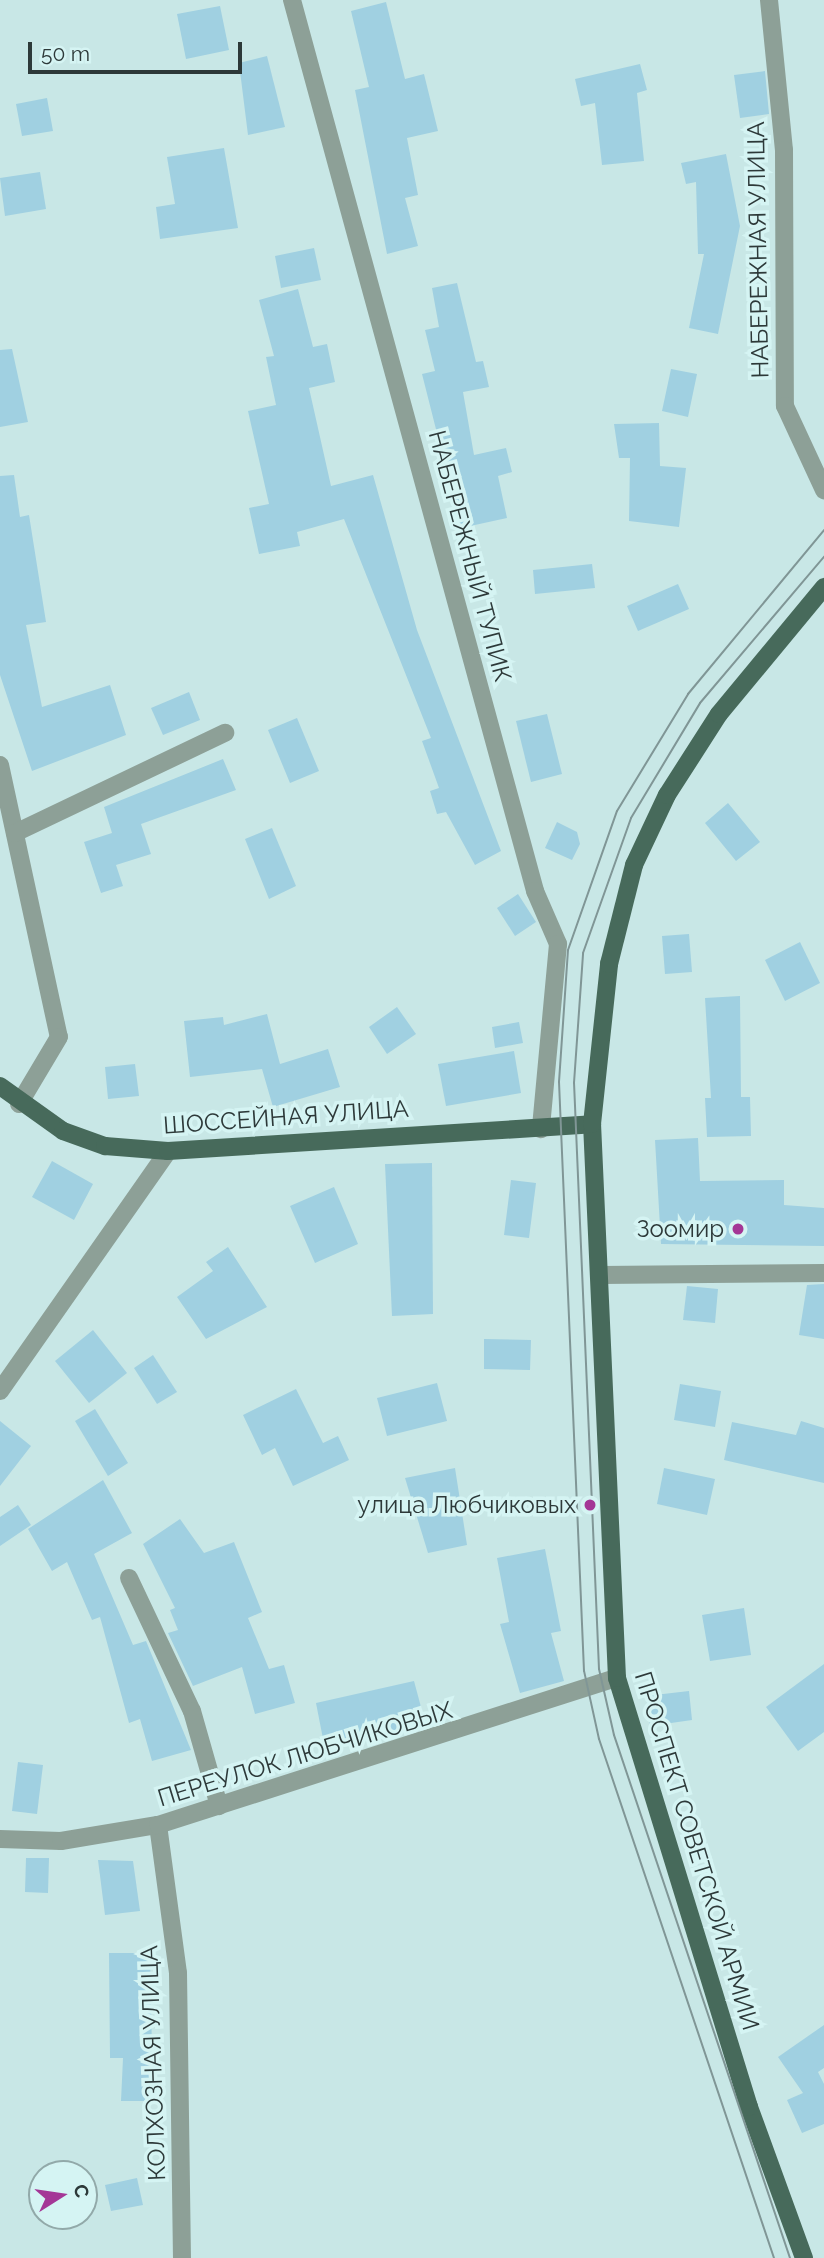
<!DOCTYPE html>
<html>
<head>
<meta charset="utf-8">
<style>
  body { margin:0 }
  #map { position:relative; width:824px; height:2258px; overflow:hidden; background:#c8e7e6; font-family:Raleway,sans-serif }
  div>[style] { position:absolute }
  .building>* { inset:0; background:#a0d0e1 }
  .minor>* { height:18px; margin:-9px; padding:0 9px; transform-origin:9px; border-radius:9px; background:#8da097 }
  .major>* { height:18px; margin:-9px; padding:0 9px; transform-origin:9px; border-radius:9px; background:#476a5b }
  .tram>* { height:2px; margin:-1px; padding:0 1px; transform-origin:1px; border-radius:1px; background:#809696 }
  .dots>* { width:19px; height:19px; translate:-50% -50%; box-sizing:border-box; border:4px solid #d5f4f3; border-radius:50% }
  span { translate:-50% -50%; white-space:nowrap; text-align:center; line-height:1.15; -webkit-text-stroke:7px #d5f4f3; paint-order:stroke }
  .street-label { font-size:24px; color:#2d3939 }
  .poi-label { font-size:24px; color:#2d3939 }
  .right { translate:-100% -50%; text-align:right }
  .north { position:absolute; left:28px; top:2160px; width:70px; height:70px; box-sizing:border-box; background:#d5f4f3; border:2px solid #92a9a9; border-radius:50%; rotate:78deg; font-size:19px; font-weight:700; line-height:28px; text-align:center; color:#2d3939 }
  .north::after { content:''; display:block; margin:auto; width:24px; height:32px; background:#a43796; clip-path:polygon(50% 0,100% 100%,50% 72%,0 100%) }
  .scale { position:absolute; left:28px; top:42px; width:214px; height:32px; box-sizing:border-box; border:4px solid #2d3939; border-top:0; padding-left:9px; font-size:21px; line-height:24px; white-space:nowrap; color:#2d3939; -webkit-text-stroke:5px #d5f4f3; paint-order:stroke }
</style>
</head>
<body>
<div id="map">
  <div class="building">
    <i style="clip-path:polygon(386px 2px,405px 79px,424px 74px,438px 131px,407px 138px,418px 195px,405px 198px,418px 246px,387px 254px,355px 90px,369px 87px,351px 11px)"></i>
    <i style="clip-path:polygon(220px 6px,229px 50px,186px 59px,177px 14px)"></i>
    <i style="clip-path:polygon(267px 56px,285px 127px,248px 135px,239px 63px)"></i>
    <i style="clip-path:polygon(640px 64px,647px 90px,637px 93px,644px 161px,602px 165px,595px 103px,581px 106px,575px 79px)"></i>
    <i style="clip-path:polygon(765px 71px,769px 114px,740px 118px,734px 75px)"></i>
    <i style="clip-path:polygon(47px 98px,53px 131px,22px 136px,16px 104px)"></i>
    <i style="clip-path:polygon(224px 148px,238px 228px,160px 239px,156px 207px,175px 204px,167px 157px)"></i>
    <i style="clip-path:polygon(726px 154px,740px 226px,718px 334px,689px 328px,704px 254px,698px 254px,696px 182px,686px 184px,681px 163px)"></i>
    <i style="clip-path:polygon(40px 172px,46px 209px,5px 216px,0 178px)"></i>
    <i style="clip-path:polygon(314px 248px,321px 280px,281px 288px,275px 256px)"></i>
    <i style="clip-path:polygon(457px 283px,476px 362px,483px 361px,489px 387px,463px 392px,474px 455px,506px 448px,512px 472px,498px 476px,507px 518px,461px 528px,422px 374px,435px 371px,425px 330px,439px 327px,432px 288px)"></i>
    <i style="clip-path:polygon(298px 289px,313px 347px,327px 344px,335px 382px,309px 388px,331px 486px,373px 475px,417px 630px,501px 851px,475px 865px,446px 812px,437px 814px,430px 791px,439px 788px,422px 741px,431px 738px,344px 519px,297px 532px,300px 546px,259px 554px,249px 508px,269px 504px,248px 411px,276px 405px,266px 357px,274px 356px,259px 300px)"></i>
    <i style="clip-path:polygon(12px 349px,28px 422px,0 427px,0 350px)"></i>
    <i style="clip-path:polygon(671px 369px,697px 374px,688px 417px,662px 411px)"></i>
    <i style="clip-path:polygon(659px 423px,660px 466px,686px 468px,679px 527px,629px 521px,630px 458px,619px 458px,614px 424px)"></i>
    <i style="clip-path:polygon(14px 475px,20px 517px,29px 515px,46px 622px,26px 625px,42px 707px,110px 685px,126px 735px,32px 771px,0 675px,0 476px)"></i>
    <i style="clip-path:polygon(592px 564px,595px 588px,535px 594px,533px 570px)"></i>
    <i style="clip-path:polygon(678px 584px,689px 609px,638px 631px,627px 606px)"></i>
    <i style="clip-path:polygon(189px 692px,200px 720px,163px 735px,151px 708px)"></i>
    <i style="clip-path:polygon(547px 714px,562px 774px,531px 782px,516px 721px)"></i>
    <i style="clip-path:polygon(297px 718px,319px 771px,290px 783px,268px 730px)"></i>
    <i style="clip-path:polygon(223px 759px,236px 790px,141px 824px,151px 854px,116px 865px,123px 886px,101px 893px,84px 842px,112px 833px,104px 807px)"></i>
    <i style="clip-path:polygon(728px 803px,760px 842px,736px 861px,705px 823px)"></i>
    <i style="clip-path:polygon(557px 822px,577px 832px,580px 844px,572px 860px,545px 848px)"></i>
    <i style="clip-path:polygon(272px 828px,296px 886px,269px 899px,245px 839px)"></i>
    <i style="clip-path:polygon(518px 894px,536px 922px,515px 936px,497px 908px)"></i>
    <i style="clip-path:polygon(689px 934px,692px 972px,665px 974px,662px 936px)"></i>
    <i style="clip-path:polygon(800px 942px,820px 983px,785px 1001px,765px 960px)"></i>
    <i style="clip-path:polygon(740px 996px,741px 1097px,750px 1097px,751px 1136px,707px 1137px,705px 1098px,711px 1098px,705px 998px)"></i>
    <i style="clip-path:polygon(397px 1007px,416px 1034px,387px 1054px,369px 1027px)"></i>
    <i style="clip-path:polygon(267px 1014px,280px 1064px,328px 1049px,340px 1087px,273px 1107px,262px 1069px,190px 1077px,184px 1021px,223px 1017px,224px 1025px)"></i>
    <i style="clip-path:polygon(519px 1022px,523px 1043px,495px 1048px,492px 1027px)"></i>
    <i style="clip-path:polygon(514px 1051px,521px 1093px,446px 1106px,438px 1064px)"></i>
    <i style="clip-path:polygon(135px 1064px,139px 1096px,108px 1099px,105px 1067px)"></i>
    <i style="clip-path:polygon(698px 1138px,700px 1181px,784px 1180px,784px 1205px,824px 1208px,824px 1246px,661px 1244px,655px 1140px)"></i>
    <i style="clip-path:polygon(52px 1161px,93px 1184px,74px 1220px,32px 1197px)"></i>
    <i style="clip-path:polygon(432px 1163px,433px 1314px,392px 1316px,385px 1164px)"></i>
    <i style="clip-path:polygon(511px 1180px,536px 1183px,529px 1238px,504px 1235px)"></i>
    <i style="clip-path:polygon(334px 1187px,358px 1244px,315px 1263px,290px 1206px)"></i>
    <i style="clip-path:polygon(228px 1247px,267px 1307px,206px 1339px,177px 1297px,213px 1271px,206px 1262px)"></i>
    <i style="clip-path:polygon(824px 1284px,824px 1339px,799px 1335px,807px 1285px)"></i>
    <i style="clip-path:polygon(687px 1286px,718px 1289px,715px 1323px,683px 1320px)"></i>
    <i style="clip-path:polygon(93px 1330px,127px 1373px,89px 1403px,55px 1361px)"></i>
    <i style="clip-path:polygon(484px 1339px,531px 1340px,530px 1370px,484px 1369px)"></i>
    <i style="clip-path:polygon(153px 1355px,177px 1392px,157px 1404px,134px 1368px)"></i>
    <i style="clip-path:polygon(437px 1383px,447px 1421px,387px 1436px,377px 1398px)"></i>
    <i style="clip-path:polygon(680px 1384px,721px 1391px,715px 1427px,674px 1420px)"></i>
    <i style="clip-path:polygon(296px 1389px,323px 1443px,338px 1436px,349px 1460px,293px 1486px,275px 1448px,262px 1455px,243px 1415px)"></i>
    <i style="clip-path:polygon(95px 1409px,128px 1463px,108px 1476px,75px 1421px)"></i>
    <i style="clip-path:polygon(0 1421px,31px 1446px,0 1486px)"></i>
    <i style="clip-path:polygon(801px 1421px,824px 1428px,824px 1483px,724px 1460px,732px 1422px,796px 1435px)"></i>
    <i style="clip-path:polygon(455px 1468px,467px 1545px,428px 1553px,405px 1478px)"></i>
    <i style="clip-path:polygon(664px 1468px,715px 1479px,707px 1515px,657px 1504px)"></i>
    <i style="clip-path:polygon(103px 1480px,132px 1533px,94px 1554px,133px 1645px,146px 1641px,191px 1750px,152px 1761px,140px 1719px,129px 1723px,100px 1617px,92px 1620px,67px 1562px,52px 1571px,28px 1529px)"></i>
    <i style="clip-path:polygon(18px 1505px,31px 1525px,0 1546px,0 1517px)"></i>
    <i style="clip-path:polygon(180px 1519px,204px 1553px,234px 1542px,262px 1612px,248px 1618px,269px 1669px,284px 1665px,295px 1703px,255px 1714px,242px 1667px,193px 1686px,168px 1633px,178px 1630px,170px 1610px,175px 1608px,143px 1544px)"></i>
    <i style="clip-path:polygon(545px 1549px,561px 1631px,551px 1633px,564px 1681px,520px 1693px,500px 1624px,509px 1622px,497px 1558px)"></i>
    <i style="clip-path:polygon(744px 1608px,751px 1655px,710px 1661px,702px 1615px)"></i>
    <i style="clip-path:polygon(824px 1664px,824px 1732px,798px 1751px,766px 1707px)"></i>
    <i style="clip-path:polygon(414px 1681px,425px 1722px,325px 1749px,316px 1703px)"></i>
    <i style="clip-path:polygon(689px 1691px,692px 1720px,650px 1726px,646px 1696px)"></i>
    <i style="clip-path:polygon(18px 1762px,43px 1765px,37px 1814px,12px 1811px)"></i>
    <i style="clip-path:polygon(26px 1858px,49px 1858px,48px 1893px,25px 1892px)"></i>
    <i style="clip-path:polygon(98px 1860px,133px 1861px,140px 1911px,105px 1915px)"></i>
    <i style="clip-path:polygon(109px 1953px,150px 1953px,153px 2101px,121px 2101px,123px 2058px,110px 2058px)"></i>
    <i style="clip-path:polygon(824px 2025px,824px 2068px,818px 2072px,824px 2084px,824px 2124px,802px 2133px,787px 2100px,803px 2093px,778px 2057px)"></i>
    <i style="clip-path:polygon(137px 2178px,143px 2205px,111px 2211px,105px 2185px)"></i>
  </div>
  <div class="minor">
    <i style="left:292px;top:0;width:924px;rotate:74.74deg"></i>
    <i style="left:535px;top:891px;width:58px;rotate:66.5deg"></i>
    <i style="left:558px;top:944px;width:186px;rotate:95.3deg"></i>
    <i style="left:769px;top:0;width:151px;rotate:84.3deg"></i>
    <i style="left:784px;top:150px;width:256px;rotate:89.8deg"></i>
    <i style="left:785px;top:406px;width:93px;rotate:65.1deg"></i>
    <i style="left:0;top:765px;width:278px;rotate:77.8deg"></i>
    <i style="left:59px;top:1037px;width:78px;rotate:120.8deg"></i>
    <i style="left:15px;top:833px;width:233px;rotate:-25.5deg"></i>
    <i style="left:601px;top:1275px;width:223px;rotate:-0.5deg"></i>
    <i style="left:0;top:1391px;width:293px;rotate:-55deg"></i>
    <i style="left:129px;top:1578px;width:147px;rotate:64.7deg"></i>
    <i style="left:192px;top:1711px;width:99px;rotate:74.1deg"></i>
    <i style="left:158px;top:1825px;width:149px;rotate:82.3deg"></i>
    <i style="left:178px;top:1973px;width:285px;rotate:89.2deg"></i>
    <i style="left:0;top:1839px;width:61px;rotate:1.9deg"></i>
    <i style="left:61px;top:1841px;width:98px;rotate:-9.4deg"></i>
    <i style="left:158px;top:1825px;width:482px;rotate:-17.8deg"></i>
  </div>
  <div class="major">
    <i style="left:0;top:1086px;width:77px;rotate:35.5deg"></i>
    <i style="left:63px;top:1131px;width:45px;rotate:19.7deg"></i>
    <i style="left:105px;top:1146px;width:63px;rotate:4.5deg"></i>
    <i style="left:168px;top:1151px;width:425px;rotate:-3.6deg"></i>
    <i style="left:804px;top:2258px;width:161px;rotate:-110deg"></i>
    <i style="left:749px;top:2107px;width:449px;rotate:-107.1deg"></i>
    <i style="left:617px;top:1678px;width:555px;rotate:-92.58deg"></i>
    <i style="left:592px;top:1124px;width:161px;rotate:-83.9deg"></i>
    <i style="left:609px;top:964px;width:102px;rotate:-75.8deg"></i>
    <i style="left:634px;top:865px;width:77px;rotate:-64.8deg"></i>
    <i style="left:667px;top:795px;width:96px;rotate:-57.3deg"></i>
    <i style="left:719px;top:714px;width:165px;rotate:-50.4deg"></i>
  </div>
  <div class="tram">
    <i style="left:774px;top:2258px;width:548px;rotate:-108.63deg"></i>
    <i style="left:599px;top:1739px;width:70px;rotate:-102.4deg"></i>
    <i style="left:584px;top:1671px;width:590px;rotate:-92.43deg"></i>
    <i style="left:559px;top:1082px;width:132px;rotate:-86.1deg"></i>
    <i style="left:568px;top:950px;width:147px;rotate:-70.6deg"></i>
    <i style="left:617px;top:811px;width:137px;rotate:-58.7deg"></i>
    <i style="left:688px;top:694px;width:213px;rotate:-50.3deg"></i>
    <i style="left:790px;top:2258px;width:552px;rotate:-108.6deg"></i>
    <i style="left:614px;top:1735px;width:68px;rotate:-102.8deg"></i>
    <i style="left:599px;top:1669px;width:587px;rotate:-92.44deg"></i>
    <i style="left:574px;top:1083px;width:130px;rotate:-86deg"></i>
    <i style="left:583px;top:953px;width:143px;rotate:-70.4deg"></i>
    <i style="left:631px;top:818px;width:134px;rotate:-59deg"></i>
    <i style="left:700px;top:703px;width:192px;rotate:-49.7deg"></i>
  </div>
  <div class="dots">
    <i style="left:738px;top:1229px;background:#a43796"></i>
    <i style="left:590px;top:1505px;background:#a43796"></i>
  </div>
  <div class="street-label">
    <span style="left:758px;top:250px;rotate:-91deg">НАБЕРЕЖНАЯ УЛИЦА</span>
    <span style="left:470px;top:556px;rotate:75deg">НАБЕРЕЖНЫЙ ТУПИК</span>
    <span style="left:286px;top:1117px;rotate:-4deg">ШОССЕЙНАЯ УЛИЦА</span>
    <span style="left:305px;top:1754px;rotate:-17deg">ПЕРЕУЛОК ЛЮБЧИКОВЫХ</span>
    <span style="left:697px;top:1851px;rotate:73deg">ПРОСПЕКТ СОВЕТСКОЙ АРМИИ</span>
    <span style="left:153px;top:2063px;rotate:-92deg">КОЛХОЗНАЯ УЛИЦА</span>
  </div>
  <div class="poi-label">
    <span class="right" style="left:724px;top:1229px">Зоомир</span>
    <span class="right" style="left:576px;top:1505px">улица Любчиковых</span>
  </div>
  <div class="north">С</div>
  <div class="scale">50 m</div>
</div>
</body>
</html>
